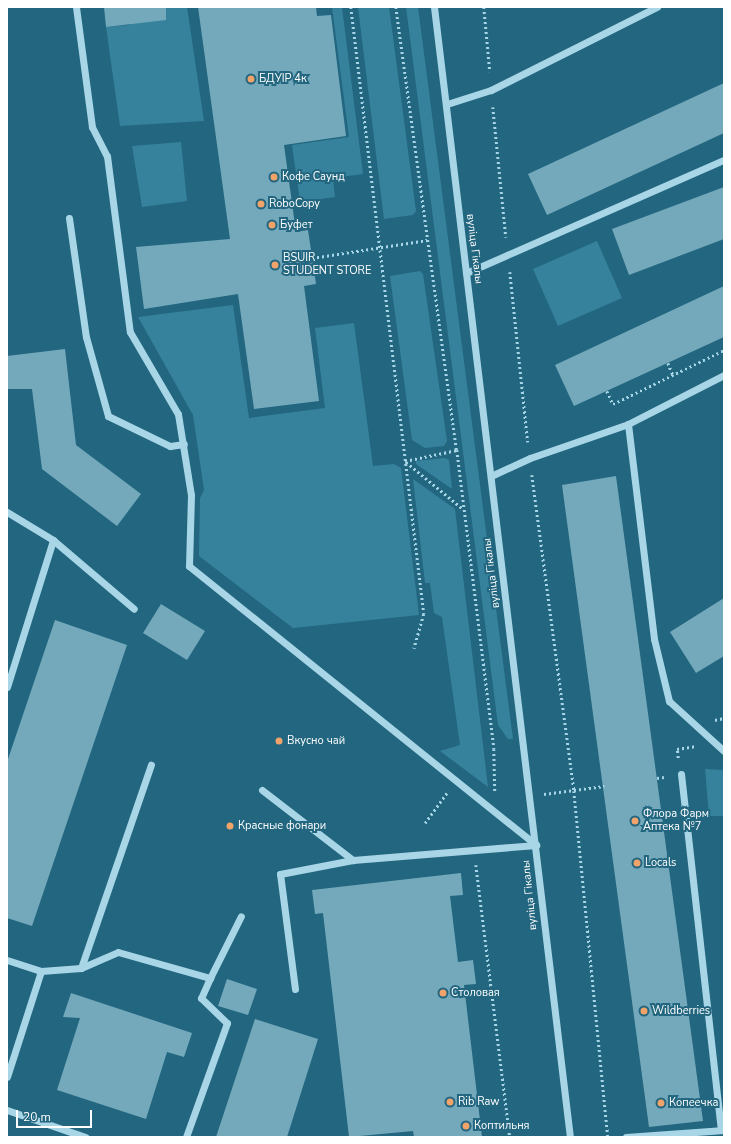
<!DOCTYPE html>
<html>
<head>
<meta charset="utf-8">
<style>
  body { margin:0 }
  #map { position:relative; width:731px; height:1144px; overflow:hidden; background:#22667f; font-family:"Nunito Sans",sans-serif }
  div>[style] { position:absolute }
  .green>* { inset:0; background:#36829d }
  .building>* { inset:0; background:#74a9bc }
  .path>* { height:2.5px; margin-top:-1.25px; transform-origin:0; background:repeating-linear-gradient(90deg,#a8d6e7 0 2px,transparent 0 5px) }
  .minor>* { height:7px; margin:-3.5px; padding:0 3.5px; transform-origin:3.5px; border-radius:3.5px; background:#a8d6e7 }
  .dots>* { width:11px; height:11px; translate:-50% -50%; box-sizing:border-box; border:2px solid #22667f; border-radius:50% }
  span { translate:-50% -50%; white-space:nowrap; text-align:center; line-height:1.15; -webkit-text-stroke:4px #22667f; paint-order:stroke }
  .poi-label { font-size:11px; color:#fff }
  .left { translate:0 -50%; text-align:left }
  .street-label { font-size:11px; color:#fff }
  .frame { position:absolute; inset:0; border:8px solid #fff; pointer-events:none }
  .scale { position:absolute; left:16px; top:1110px; width:76px; height:18px; box-sizing:border-box; border:2px solid #fff; border-top:0; padding-left:5px; font-size:12px; line-height:14px; white-space:nowrap; color:#fff; -webkit-text-stroke:3px #22667f; paint-order:stroke }
</style>
</head>
<body>
<div id="map">
  <div class="green">
    <i style="clip-path:polygon(127px 7px,187px 7px,204px 121px,120px 126px,106px 27px,129px 25px)"></i>
    <i style="clip-path:polygon(332px 7px,342px 7px,363px 174px,333px 178px,335px 197px,300px 202px,292px 145px,349px 137px)"></i>
    <i style="clip-path:polygon(358px 7px,389px 7px,416px 211px,413px 215px,384px 219px)"></i>
    <i style="clip-path:polygon(406px 7px,418px 7px,513px 739px,508px 739px,498px 725px)"></i>
    <i style="clip-path:polygon(181px 142px,187px 201px,142px 207px,132px 146px)"></i>
    <i style="clip-path:polygon(597px 241px,622px 298px,558px 326px,533px 269px)"></i>
    <i style="clip-path:polygon(420px 271px,423px 274px,447px 441px,444px 446px,425px 448px,412px 440px,390px 276px)"></i>
    <i style="clip-path:polygon(233px 305px,249px 418px,325px 408px,315px 328px,354px 323px,373px 466px,394px 464px,401px 468px,419px 615px,293px 628px,199px 556px,200px 498px,204px 490px,193px 415px,138px 317px)"></i>
    <i style="clip-path:polygon(445px 458px,449px 460px,452px 489px,416px 464px,416px 461px)"></i>
    <i style="clip-path:polygon(413px 479px,455px 509px,488px 787px,440px 751px,460px 745px,442px 617px,434px 613px,430px 583px,425px 583px)"></i>
    <i style="clip-path:polygon(705px 769px,724px 770px,724px 816px,709px 816px)"></i>
  </div>
  <div class="building">
    <i style="clip-path:polygon(104px 7px,166px 7px,166px 20px,106px 27px)"></i>
    <i style="clip-path:polygon(198px 7px,316px 7px,317px 16px,331px 15px,346px 136px,284px 145px,296px 232px,308px 230px,316px 284px,304px 286px,319px 401px,254px 409px,238px 294px,144px 309px,136px 247px,230px 239px)"></i>
    <i style="clip-path:polygon(724px 83px,724px 133px,547px 215px,528px 174px)"></i>
    <i style="clip-path:polygon(724px 187px,724px 239px,629px 275px,612px 229px)"></i>
    <i style="clip-path:polygon(724px 286px,724px 337px,574px 406px,555px 365px)"></i>
    <i style="clip-path:polygon(65px 349px,76px 445px,141px 494px,117px 526px,42px 469px,32px 389px,7px 389px,7px 356px)"></i>
    <i style="clip-path:polygon(616px 476px,703px 1121px,649px 1127px,562px 485px)"></i>
    <i style="clip-path:polygon(724px 598px,724px 656px,696px 673px,670px 632px)"></i>
    <i style="clip-path:polygon(161px 604px,205px 631px,187px 660px,143px 633px)"></i>
    <i style="clip-path:polygon(55px 620px,127px 645px,32px 926px,7px 918px,7px 762px)"></i>
    <i style="clip-path:polygon(461px 873px,463px 895px,450px 896px,458px 962px,473px 960px,476px 984px,464px 985px,482px 1137px,414px 1137px,413px 1131px,349px 1137px,323px 913px,315px 914px,312px 890px)"></i>
    <i style="clip-path:polygon(227px 979px,257px 989px,248px 1015px,218px 1006px)"></i>
    <i style="clip-path:polygon(71px 993px,192px 1033px,184px 1057px,167px 1052px,146px 1119px,57px 1090px,80px 1018px,63px 1017px)"></i>
    <i style="clip-path:polygon(255px 1019px,318px 1039px,287px 1137px,216px 1137px)"></i>
  </div>
  <div class="path">
    <i style="left:351px;top:7px;width:611px;rotate:83.14deg"></i>
    <i style="left:424px;top:614px;width:36px;rotate:106deg"></i>
    <i style="left:396px;top:7px;width:447px;rotate:82.2deg"></i>
    <i style="left:457px;top:450px;width:301px;rotate:82.9deg"></i>
    <i style="left:494px;top:749px;width:43px;rotate:88.7deg"></i>
    <i style="left:484px;top:7px;width:65px;rotate:84.7deg"></i>
    <i style="left:493px;top:107px;width:131px;rotate:84.3deg"></i>
    <i style="left:312px;top:258px;width:117px;rotate:-8.8deg"></i>
    <i style="left:510px;top:272px;width:171px;rotate:84deg"></i>
    <i style="left:668px;top:363px;width:13px;rotate:67deg"></i>
    <i style="left:607px;top:391px;width:14px;rotate:65deg"></i>
    <i style="left:613px;top:404px;width:123px;rotate:-25.9deg"></i>
    <i style="left:405px;top:461px;width:53px;rotate:-11.9deg"></i>
    <i style="left:406px;top:462px;width:74px;rotate:39.5deg"></i>
    <i style="left:532px;top:475px;width:319px;rotate:82.4deg"></i>
    <i style="left:574px;top:791px;width:347px;rotate:84.4deg"></i>
    <i style="left:715px;top:720px;width:9px;rotate:-13deg"></i>
    <i style="left:678px;top:758px;width:9px;rotate:-96deg"></i>
    <i style="left:677px;top:749px;width:18px;rotate:-9deg"></i>
    <i style="left:657px;top:778px;width:7px;rotate:-8deg"></i>
    <i style="left:544px;top:794px;width:61px;rotate:-7.6deg"></i>
    <i style="left:425px;top:823px;width:37px;rotate:-54deg"></i>
    <i style="left:476px;top:865px;width:274px;rotate:82.9deg"></i>
  </div>
  <div class="minor">
    <i style="left:76px;top:7px;width:121px;rotate:82.4deg"></i>
    <i style="left:92px;top:127px;width:33px;rotate:63deg"></i>
    <i style="left:107px;top:156px;width:177px;rotate:82.6deg"></i>
    <i style="left:130px;top:332px;width:95px;rotate:59.7deg"></i>
    <i style="left:178px;top:414px;width:82px;rotate:80.9deg"></i>
    <i style="left:191px;top:495px;width:71px;rotate:91.6deg"></i>
    <i style="left:189px;top:566px;width:445px;rotate:38.8deg"></i>
    <i style="left:434px;top:7px;width:1138px;rotate:83.14deg"></i>
    <i style="left:447px;top:104px;width:46px;rotate:-17.7deg"></i>
    <i style="left:491px;top:90px;width:186px;rotate:-26.6deg"></i>
    <i style="left:69px;top:218px;width:120px;rotate:81.9deg"></i>
    <i style="left:86px;top:337px;width:82px;rotate:74.4deg"></i>
    <i style="left:108px;top:416px;width:69px;rotate:25.8deg"></i>
    <i style="left:170px;top:446px;width:14px;rotate:-8deg"></i>
    <i style="left:466px;top:273px;width:282px;rotate:-23.7deg"></i>
    <i style="left:628px;top:424px;width:217px;rotate:83.1deg"></i>
    <i style="left:654px;top:639px;width:64px;rotate:76.4deg"></i>
    <i style="left:669px;top:701px;width:74px;rotate:42.3deg"></i>
    <i style="left:491px;top:476px;width:43px;rotate:-24.8deg"></i>
    <i style="left:530px;top:458px;width:104px;rotate:-19.1deg"></i>
    <i style="left:628px;top:424px;width:108px;rotate:-27deg"></i>
    <i style="left:7px;top:512px;width:54px;rotate:31.3deg"></i>
    <i style="left:53px;top:540px;width:106px;rotate:40.4deg"></i>
    <i style="left:7px;top:687px;width:154px;rotate:-72.6deg"></i>
    <i style="left:681px;top:774px;width:358px;rotate:83.6deg"></i>
    <i style="left:262px;top:790px;width:115px;rotate:37.6deg"></i>
    <i style="left:7px;top:960px;width:36px;rotate:18deg"></i>
    <i style="left:41px;top:971px;width:111px;rotate:107.8deg"></i>
    <i style="left:81px;top:968px;width:40px;rotate:-23.4deg"></i>
    <i style="left:118px;top:952px;width:96px;rotate:15.8deg"></i>
    <i style="left:210px;top:978px;width:22px;rotate:114deg"></i>
    <i style="left:201px;top:998px;width:36px;rotate:44deg"></i>
    <i style="left:227px;top:1023px;width:121px;rotate:109.8deg"></i>
    <i style="left:41px;top:971px;width:40px;rotate:-4.3deg"></i>
    <i style="left:81px;top:968px;width:215px;rotate:-71deg"></i>
    <i style="left:210px;top:978px;width:69px;rotate:-63.4deg"></i>
    <i style="left:295px;top:989px;width:116px;rotate:-97.4deg"></i>
    <i style="left:280px;top:874px;width:74px;rotate:-10.9deg"></i>
    <i style="left:353px;top:860px;width:184px;rotate:-4.7deg"></i>
    <i style="left:7px;top:1110px;width:83px;rotate:19.1deg"></i>
    <i style="left:626px;top:1137px;width:98px;rotate:-4.1deg"></i>
  </div>
  <div class="dots">
    <i style="left:251px;top:79px;background:#f2a36a"></i>
    <i style="left:274px;top:177px;background:#f2a36a"></i>
    <i style="left:261px;top:204px;background:#f2a36a"></i>
    <i style="left:272px;top:225px;background:#f2a36a"></i>
    <i style="left:275px;top:265px;background:#f2a36a"></i>
    <i style="left:279px;top:741px;background:#f2a36a"></i>
    <i style="left:635px;top:821px;background:#f2a36a"></i>
    <i style="left:230px;top:826px;background:#f2a36a"></i>
    <i style="left:637px;top:863px;background:#f2a36a"></i>
    <i style="left:443px;top:993px;background:#f2a36a"></i>
    <i style="left:644px;top:1011px;background:#f2a36a"></i>
    <i style="left:450px;top:1102px;background:#f2a36a"></i>
    <i style="left:661px;top:1103px;background:#f2a36a"></i>
    <i style="left:466px;top:1126px;background:#f2a36a"></i>
  </div>
  <div class="poi-label">
    <span class="left" style="left:259px;top:79px">БДУІР 4к</span>
    <span class="left" style="left:282px;top:177px">Кофе Саунд</span>
    <span class="left" style="left:269px;top:204px">RoboCopy</span>
    <span class="left" style="left:280px;top:225px">Буфет</span>
    <span class="left" style="left:283px;top:265px">BSUIR<br>STUDENT STORE</span>
    <span class="left" style="left:287px;top:741px">Вкусно чай</span>
    <span class="left" style="left:643px;top:821px">Флора Фарм<br>Аптека №7</span>
    <span class="left" style="left:238px;top:826px">Красные фонари</span>
    <span class="left" style="left:645px;top:863px">Locals</span>
    <span class="left" style="left:451px;top:993px">Столовая</span>
    <span class="left" style="left:652px;top:1011px">Wildberries</span>
    <span class="left" style="left:458px;top:1102px">Rib Raw</span>
    <span class="left" style="left:669px;top:1103px">Копеечка</span>
    <span class="left" style="left:474px;top:1126px">Коптильня</span>
  </div>
  <div class="street-label">
    <span style="left:474px;top:249px;rotate:83deg">вуліца Гікалы</span>
    <span style="left:492px;top:573px;rotate:-97deg">вуліца Гікалы</span>
    <span style="left:530px;top:895px;rotate:-96deg">вуліца Гікалы</span>
  </div>
  <div class="frame"></div>
  <div class="scale">20 m</div>
</div>
</body>
</html>
